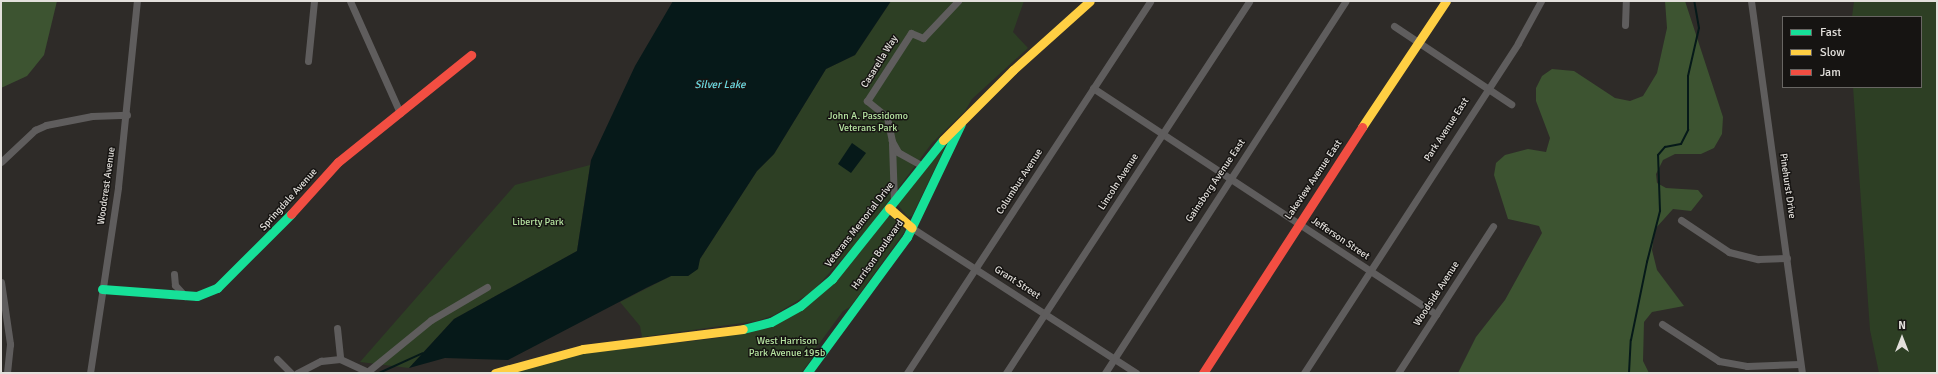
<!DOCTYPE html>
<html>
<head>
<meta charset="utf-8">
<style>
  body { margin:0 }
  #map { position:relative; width:1938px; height:374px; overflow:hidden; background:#2e2b28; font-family:Signika,sans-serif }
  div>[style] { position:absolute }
  .green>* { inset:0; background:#2d3f24 }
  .forest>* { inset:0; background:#3d5431 }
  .water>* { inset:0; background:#061919 }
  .stream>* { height:2px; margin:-1px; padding:0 1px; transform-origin:1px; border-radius:1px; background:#061919 }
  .street>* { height:7px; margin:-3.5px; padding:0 3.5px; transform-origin:3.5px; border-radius:3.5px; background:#5f5d5d }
  .fast>* { height:9px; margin:-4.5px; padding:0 4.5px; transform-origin:4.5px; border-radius:4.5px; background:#16e098 }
  .slow>* { height:9px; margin:-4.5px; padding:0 4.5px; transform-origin:4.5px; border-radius:4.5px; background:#ffcf43 }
  .jam>* { height:9px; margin:-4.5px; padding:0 4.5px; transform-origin:4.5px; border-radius:4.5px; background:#f24e42 }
  span { translate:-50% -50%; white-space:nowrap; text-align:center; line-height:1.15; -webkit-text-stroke:3px #161412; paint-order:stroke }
  .street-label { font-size:10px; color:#e3e0dc }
  .park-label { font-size:10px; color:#b6e4a1 }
  .water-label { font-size:11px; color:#6ddbe2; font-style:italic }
  .frame { position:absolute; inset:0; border:2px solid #e3e0dc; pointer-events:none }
  .legend { position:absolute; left:1782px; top:16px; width:140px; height:72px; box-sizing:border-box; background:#161412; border:1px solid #686663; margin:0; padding:5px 7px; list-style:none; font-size:12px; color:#e3e0dc }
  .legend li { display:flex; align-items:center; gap:8px; height:20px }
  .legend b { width:20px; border:1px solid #686663 }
  .north { position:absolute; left:1882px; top:318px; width:40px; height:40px; -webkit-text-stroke:3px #161412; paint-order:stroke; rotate:0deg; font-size:11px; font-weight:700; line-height:16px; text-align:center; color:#e3e0dc }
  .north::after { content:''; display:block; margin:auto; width:14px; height:18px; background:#e3e0dc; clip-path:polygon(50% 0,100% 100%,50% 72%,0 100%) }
</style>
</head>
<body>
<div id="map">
  <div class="green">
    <i style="clip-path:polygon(891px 1px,1024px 1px,1013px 32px,1028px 48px,972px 99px,965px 111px,932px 143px,861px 238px,812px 292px,774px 315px,757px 321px,642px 337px,640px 326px,620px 302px,671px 276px,688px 276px,697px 269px,700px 259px,757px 171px,774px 154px,826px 69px,855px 55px)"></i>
    <i style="clip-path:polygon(1854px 1px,1937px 1px,1937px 373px,1879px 373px,1870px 330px,1853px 87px,1921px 87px,1921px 17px,1852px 17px)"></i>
    <i style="clip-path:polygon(947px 143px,912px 216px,908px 217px,897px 204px)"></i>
    <i style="clip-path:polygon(590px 165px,577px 251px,454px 319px,409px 368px,360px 362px,515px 185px)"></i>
    <i style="clip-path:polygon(887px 217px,894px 217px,905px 231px,850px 307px,843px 311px,816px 348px,816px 353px,801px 373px,505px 373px,578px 354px,718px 338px,797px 312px,837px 280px)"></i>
  </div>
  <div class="forest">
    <i style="clip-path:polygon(1px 1px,57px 1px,44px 55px,27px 76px,1px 88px)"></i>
    <i style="clip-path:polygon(1665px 1px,1685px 1px,1723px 117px,1722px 134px,1714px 148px,1701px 154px,1675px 154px,1663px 160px,1656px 174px,1657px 183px,1666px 188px,1698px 190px,1703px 196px,1691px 211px,1673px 209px,1655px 229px,1652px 250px,1657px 270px,1684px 306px,1652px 312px,1644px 322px,1643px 361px,1649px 373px,1458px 373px,1476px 337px,1505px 300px,1542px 233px,1539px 226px,1508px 219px,1494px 175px,1496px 163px,1505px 155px,1528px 149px,1546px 152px,1550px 138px,1536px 101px,1536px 88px,1542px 76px,1552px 69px,1574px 71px,1615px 98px,1630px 101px,1643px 96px,1657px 73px,1667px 28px)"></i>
  </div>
  <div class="water">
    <i style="clip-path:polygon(673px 1px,891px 1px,855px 55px,826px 69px,774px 154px,757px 171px,700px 259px,698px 269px,688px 276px,671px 276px,646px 288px,508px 360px,445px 358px,409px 368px,454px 319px,577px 251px,591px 160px,635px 66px)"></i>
    <i style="clip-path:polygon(852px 143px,866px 153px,851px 173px,838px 164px)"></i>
  </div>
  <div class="stream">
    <i style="left:379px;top:373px;width:48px;rotate:-24.4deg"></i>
    <i style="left:1629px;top:373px;width:33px;rotate:-87deg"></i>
    <i style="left:1631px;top:340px;width:80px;rotate:-78.4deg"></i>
    <i style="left:1647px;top:262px;width:53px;rotate:-75.7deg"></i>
    <i style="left:1660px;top:211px;width:56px;rotate:-92deg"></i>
    <i style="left:1658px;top:155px;width:11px;rotate:-49deg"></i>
    <i style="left:1665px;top:147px;width:16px;rotate:-11deg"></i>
    <i style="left:1681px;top:144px;width:16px;rotate:-63deg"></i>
    <i style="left:1688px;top:130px;width:54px;rotate:-90deg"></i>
    <i style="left:1688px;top:76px;width:49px;rotate:-77.1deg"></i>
    <i style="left:1699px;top:28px;width:27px;rotate:-100deg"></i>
  </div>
  <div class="street">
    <i style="left:350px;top:1px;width:123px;rotate:65.9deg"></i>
    <i style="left:1751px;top:1px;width:375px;rotate:82.2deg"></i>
    <i style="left:1625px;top:25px;width:24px;rotate:-88deg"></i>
    <i style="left:1394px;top:26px;width:141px;rotate:33.7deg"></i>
    <i style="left:308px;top:61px;width:60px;rotate:-84.3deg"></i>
    <i style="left:1093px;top:88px;width:411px;rotate:33.4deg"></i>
    <i style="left:892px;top:144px;width:57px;rotate:88deg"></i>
    <i style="left:1px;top:162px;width:47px;rotate:-43.3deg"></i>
    <i style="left:35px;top:130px;width:12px;rotate:-24deg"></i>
    <i style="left:46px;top:125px;width:47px;rotate:-11.1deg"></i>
    <i style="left:92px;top:116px;width:35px;rotate:-2deg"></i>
    <i style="left:921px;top:165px;width:26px;rotate:-151deg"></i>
    <i style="left:898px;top:152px;width:13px;rotate:-119deg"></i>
    <i style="left:892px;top:141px;width:25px;rotate:-102deg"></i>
    <i style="left:887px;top:117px;width:26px;rotate:-141deg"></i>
    <i style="left:867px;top:101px;width:81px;rotate:-57.1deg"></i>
    <i style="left:911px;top:33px;width:13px;rotate:23deg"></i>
    <i style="left:923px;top:38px;width:51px;rotate:-46.6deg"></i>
    <i style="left:1681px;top:220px;width:58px;rotate:33.7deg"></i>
    <i style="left:1729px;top:252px;width:30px;rotate:14deg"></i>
    <i style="left:1758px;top:259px;width:29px;rotate:-2deg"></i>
    <i style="left:912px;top:228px;width:267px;rotate:32.9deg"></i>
    <i style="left:174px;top:274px;width:11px;rotate:85deg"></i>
    <i style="left:175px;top:285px;width:15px;rotate:48deg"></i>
    <i style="left:1px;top:282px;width:63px;rotate:81.7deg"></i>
    <i style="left:10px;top:344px;width:29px;rotate:96deg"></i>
    <i style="left:1662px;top:324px;width:68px;rotate:33deg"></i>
    <i style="left:1719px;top:361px;width:28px;rotate:10deg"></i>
    <i style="left:1747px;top:366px;width:53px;rotate:-2.2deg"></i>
    <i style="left:337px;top:328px;width:31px;rotate:84deg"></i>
    <i style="left:277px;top:359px;width:20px;rotate:45deg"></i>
    <i style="left:90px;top:373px;width:188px;rotate:-81.4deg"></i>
    <i style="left:118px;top:187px;width:187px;rotate:-84.2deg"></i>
    <i style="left:297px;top:373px;width:27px;rotate:-27deg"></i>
    <i style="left:321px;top:361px;width:19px;rotate:-6deg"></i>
    <i style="left:340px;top:359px;width:29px;rotate:25deg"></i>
    <i style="left:366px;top:373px;width:84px;rotate:-39.2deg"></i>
    <i style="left:431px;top:320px;width:65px;rotate:-30.5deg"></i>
    <i style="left:907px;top:373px;width:444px;rotate:-56.8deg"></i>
    <i style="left:1006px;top:373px;width:444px;rotate:-56.8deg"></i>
    <i style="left:1105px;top:373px;width:443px;rotate:-57.1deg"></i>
    <i style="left:1304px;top:373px;width:393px;rotate:-57deg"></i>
    <i style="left:1518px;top:43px;width:48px;rotate:-61.3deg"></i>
    <i style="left:1398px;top:373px;width:175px;rotate:-57.1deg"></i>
  </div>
  <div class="fast">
    <i style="left:102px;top:289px;width:95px;rotate:4.2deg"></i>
    <i style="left:197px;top:296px;width:22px;rotate:-22deg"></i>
    <i style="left:217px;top:288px;width:105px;rotate:-45deg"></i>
    <i style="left:743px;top:329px;width:29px;rotate:-14deg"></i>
    <i style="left:771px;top:322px;width:33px;rotate:-29deg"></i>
    <i style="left:800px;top:306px;width:42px;rotate:-40.2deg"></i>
    <i style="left:832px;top:279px;width:178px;rotate:-51.4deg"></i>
    <i style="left:807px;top:373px;width:169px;rotate:-53.7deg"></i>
    <i style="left:907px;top:237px;width:125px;rotate:-64.5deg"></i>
  </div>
  <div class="slow">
    <i style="left:1362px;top:127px;width:151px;rotate:-56.3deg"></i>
    <i style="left:943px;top:140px;width:99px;rotate:-45deg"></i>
    <i style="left:1013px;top:70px;width:103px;rotate:-41.9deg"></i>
    <i style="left:889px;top:208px;width:30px;rotate:41deg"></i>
    <i style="left:495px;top:373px;width:91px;rotate:-15.3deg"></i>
    <i style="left:583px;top:349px;width:161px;rotate:-7.1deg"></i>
  </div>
  <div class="jam">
    <i style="left:291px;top:214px;width:70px;rotate:-47.9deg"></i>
    <i style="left:338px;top:162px;width:171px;rotate:-38.8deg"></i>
    <i style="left:1203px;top:373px;width:293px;rotate:-57.1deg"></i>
  </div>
  <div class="street-label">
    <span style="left:880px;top:62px;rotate:-58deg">Casarella Way</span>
    <span style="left:1447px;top:130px;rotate:-57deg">Park Avenue East</span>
    <span style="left:1314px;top:180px;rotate:-56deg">Lakeview Avenue East</span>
    <span style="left:1216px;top:181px;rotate:-56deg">Gainsborg Avenue East</span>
    <span style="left:1020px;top:182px;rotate:-57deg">Columbus Avenue</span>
    <span style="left:1119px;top:182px;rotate:-57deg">Lincoln Avenue</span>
    <span style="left:107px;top:186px;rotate:-82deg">Woodcrest Avenue</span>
    <span style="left:1787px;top:186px;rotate:82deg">Pinehurst Drive</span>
    <span style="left:289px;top:200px;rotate:-48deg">Springdale Avenue</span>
    <span style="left:860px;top:225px;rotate:-52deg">Veterans Memorial Drive</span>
    <span style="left:1340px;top:239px;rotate:34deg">Jefferson Street</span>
    <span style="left:878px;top:255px;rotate:-55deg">Harrison Boulevard</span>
    <span style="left:1017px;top:283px;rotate:33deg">Grant Street</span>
    <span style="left:1437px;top:294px;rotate:-57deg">Woodside Avenue</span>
  </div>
  <div class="park-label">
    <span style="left:868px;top:122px">John A. Passidomo<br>Veterans Park</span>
    <span style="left:538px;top:223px">Liberty Park</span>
    <span style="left:787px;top:347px">West Harrison<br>Park Avenue 195b</span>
  </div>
  <div class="water-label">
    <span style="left:720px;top:85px">Silver Lake</span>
  </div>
  <div class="frame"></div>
  <ul class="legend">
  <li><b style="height:5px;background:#16e098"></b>Fast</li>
  <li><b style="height:5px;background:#ffcf43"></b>Slow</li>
  <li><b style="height:5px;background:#f24e42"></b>Jam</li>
  </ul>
  <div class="north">N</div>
</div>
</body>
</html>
